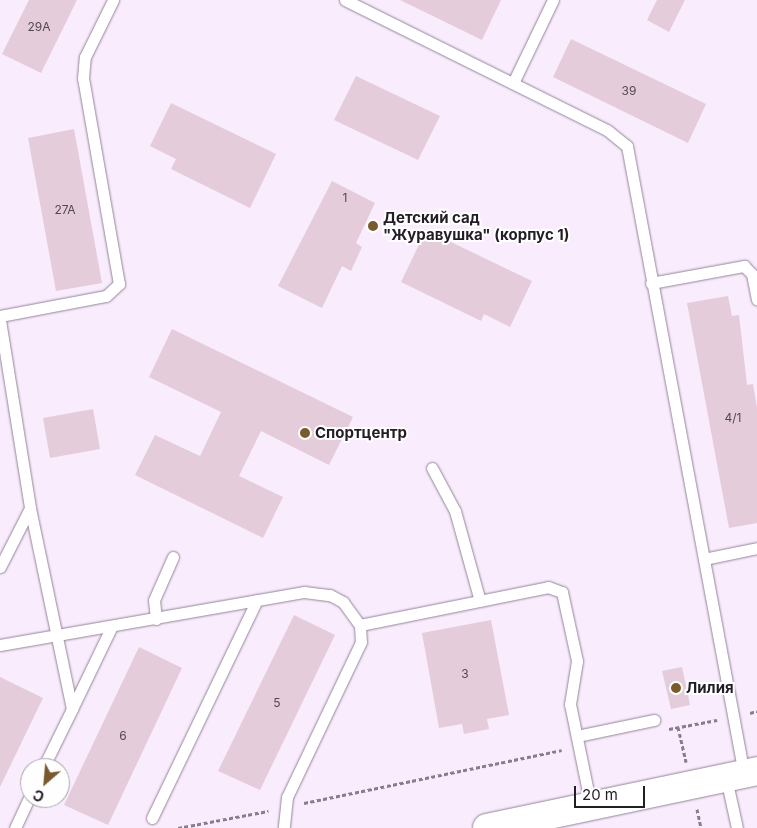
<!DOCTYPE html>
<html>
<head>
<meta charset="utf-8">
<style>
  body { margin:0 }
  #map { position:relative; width:757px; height:828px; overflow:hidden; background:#f9ecfd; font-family:Inter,sans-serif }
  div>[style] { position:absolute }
  .building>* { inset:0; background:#e4ccdb }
  .path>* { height:3px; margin-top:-1.5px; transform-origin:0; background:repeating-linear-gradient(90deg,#887e8a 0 4px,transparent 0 6.5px) }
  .roads { filter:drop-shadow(0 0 1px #938598) drop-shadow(0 0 1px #938598) }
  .service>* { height:11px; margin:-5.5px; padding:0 5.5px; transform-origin:5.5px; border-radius:5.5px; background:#fff }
  .tertiary>* { height:28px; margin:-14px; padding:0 14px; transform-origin:14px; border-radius:14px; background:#fff }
  .dots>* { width:14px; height:14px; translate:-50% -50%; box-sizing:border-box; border:2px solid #fefefe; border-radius:50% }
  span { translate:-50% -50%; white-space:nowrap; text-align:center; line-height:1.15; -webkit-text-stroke:4px #fefefe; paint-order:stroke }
  .number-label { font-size:12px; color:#534952 }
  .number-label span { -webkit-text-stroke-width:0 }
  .poi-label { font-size:15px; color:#231d25; font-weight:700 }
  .left { translate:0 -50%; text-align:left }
  .north { position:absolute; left:20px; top:758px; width:50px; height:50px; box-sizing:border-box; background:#fefefe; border:1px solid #a6a4a7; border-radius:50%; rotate:207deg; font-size:14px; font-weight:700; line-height:20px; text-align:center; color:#231d25 }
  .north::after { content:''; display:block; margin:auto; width:18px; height:22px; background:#795a2f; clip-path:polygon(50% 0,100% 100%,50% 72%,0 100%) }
  .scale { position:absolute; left:574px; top:786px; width:71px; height:22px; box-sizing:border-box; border:2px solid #231d25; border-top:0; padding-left:6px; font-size:15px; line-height:18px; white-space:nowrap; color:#231d25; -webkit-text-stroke:4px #fefefe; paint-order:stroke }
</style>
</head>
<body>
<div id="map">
  <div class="building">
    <i style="clip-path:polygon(29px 0,77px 0,41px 73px,2px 54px)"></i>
    <i style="clip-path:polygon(400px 0,501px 0,482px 40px)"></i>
    <i style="clip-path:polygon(657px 0,685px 0,669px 32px,647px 20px)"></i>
    <i style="clip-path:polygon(571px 39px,706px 104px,688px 143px,553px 77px)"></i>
    <i style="clip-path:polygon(356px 76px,440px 116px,418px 160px,334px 120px)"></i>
    <i style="clip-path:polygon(171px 103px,276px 154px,250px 208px,171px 169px,176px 159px,150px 146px)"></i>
    <i style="clip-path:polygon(74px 129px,102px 283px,56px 291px,28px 138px)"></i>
    <i style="clip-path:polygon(332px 181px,375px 203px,356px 243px,362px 247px,351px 271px,342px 266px,322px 308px,278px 286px)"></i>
    <i style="clip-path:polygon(426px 230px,532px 281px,510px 327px,484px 314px,481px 321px,401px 282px)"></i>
    <i style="clip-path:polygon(728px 296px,732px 316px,739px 315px,747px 385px,753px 384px,757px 408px,757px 523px,729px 528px,687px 303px)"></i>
    <i style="clip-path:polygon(172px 329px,353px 417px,329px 465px,261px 431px,239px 476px,283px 497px,263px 538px,135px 475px,155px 435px,200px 456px,221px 412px,149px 377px)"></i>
    <i style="clip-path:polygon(93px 409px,100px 449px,50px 458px,43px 418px)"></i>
    <i style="clip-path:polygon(294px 615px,335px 635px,260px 790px,218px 771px)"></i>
    <i style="clip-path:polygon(491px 620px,509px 715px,487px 719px,489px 729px,464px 734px,462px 724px,439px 728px,422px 633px)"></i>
    <i style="clip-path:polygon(139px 647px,182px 668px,108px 825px,64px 805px)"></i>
    <i style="clip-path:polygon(682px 667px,690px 705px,671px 709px,662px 671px)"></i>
    <i style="clip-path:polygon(0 677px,43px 698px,0 787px)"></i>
  </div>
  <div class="path">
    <i style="left:750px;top:713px;width:7px;rotate:-16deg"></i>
    <i style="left:678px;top:727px;width:36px;rotate:77deg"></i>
    <i style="left:669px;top:729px;width:49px;rotate:-10.6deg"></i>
    <i style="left:304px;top:803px;width:263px;rotate:-11.6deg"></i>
    <i style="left:697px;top:809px;width:19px;rotate:78deg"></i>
    <i style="left:178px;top:828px;width:92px;rotate:-10.7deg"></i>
  </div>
  <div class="roads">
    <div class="service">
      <i style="left:345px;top:0;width:292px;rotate:26.4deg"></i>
      <i style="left:607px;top:130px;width:26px;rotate:39deg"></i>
      <i style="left:627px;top:146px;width:639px;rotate:79.45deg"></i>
      <i style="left:513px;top:83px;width:92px;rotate:-64.3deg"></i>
      <i style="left:651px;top:283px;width:95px;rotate:-10.4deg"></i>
      <i style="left:744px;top:266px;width:11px;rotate:45deg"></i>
      <i style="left:752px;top:274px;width:26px;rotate:79deg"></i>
      <i style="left:0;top:316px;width:108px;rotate:-10.7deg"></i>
      <i style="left:106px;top:296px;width:18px;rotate:-43deg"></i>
      <i style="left:119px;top:284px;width:209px;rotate:-99.9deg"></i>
      <i style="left:83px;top:78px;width:21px;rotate:-85deg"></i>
      <i style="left:85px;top:57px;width:64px;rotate:-63.8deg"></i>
      <i style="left:0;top:320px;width:190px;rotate:80.9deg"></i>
      <i style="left:30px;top:508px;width:205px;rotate:78.2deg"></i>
      <i style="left:72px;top:709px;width:66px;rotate:116.2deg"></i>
      <i style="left:432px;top:468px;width:49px;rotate:61.9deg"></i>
      <i style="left:455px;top:511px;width:93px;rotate:74.5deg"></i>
      <i style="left:704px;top:559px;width:54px;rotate:-11.7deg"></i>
      <i style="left:0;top:567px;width:66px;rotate:-63deg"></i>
      <i style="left:156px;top:619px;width:19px;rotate:-96deg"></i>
      <i style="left:154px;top:600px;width:47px;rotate:-66.2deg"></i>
      <i style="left:360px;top:625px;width:192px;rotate:-11.4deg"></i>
      <i style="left:548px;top:587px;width:15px;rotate:20deg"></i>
      <i style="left:562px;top:592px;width:71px;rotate:77.7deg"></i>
      <i style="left:577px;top:661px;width:44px;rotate:99.2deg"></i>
      <i style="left:570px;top:704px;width:104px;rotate:78.4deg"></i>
      <i style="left:0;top:645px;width:309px;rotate:-9.9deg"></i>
      <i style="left:304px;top:592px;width:26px;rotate:7deg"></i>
      <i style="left:330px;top:595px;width:15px;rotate:28deg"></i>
      <i style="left:343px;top:602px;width:29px;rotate:54deg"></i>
      <i style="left:360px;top:625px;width:17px;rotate:87deg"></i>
      <i style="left:361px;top:642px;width:172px;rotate:115.5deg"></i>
      <i style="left:287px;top:797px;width:31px;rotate:96deg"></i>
      <i style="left:72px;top:709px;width:90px;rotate:-64.3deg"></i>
      <i style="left:577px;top:736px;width:79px;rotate:-11.7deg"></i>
      <i style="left:726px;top:778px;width:51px;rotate:77.6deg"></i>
      <i style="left:152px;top:818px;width:242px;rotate:-64.3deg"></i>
      <i style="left:15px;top:828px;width:35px;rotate:-65deg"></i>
    </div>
    <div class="tertiary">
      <i style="left:487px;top:828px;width:276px;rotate:-11.9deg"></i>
    </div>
  </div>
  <div class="dots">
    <i style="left:373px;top:226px;background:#795a2f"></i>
    <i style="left:305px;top:433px;background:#795a2f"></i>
    <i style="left:676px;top:688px;background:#795a2f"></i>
  </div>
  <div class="number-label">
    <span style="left:39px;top:27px">29А</span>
    <span style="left:629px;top:91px">39</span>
    <span style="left:345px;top:198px">1</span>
    <span style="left:65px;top:210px">27А</span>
    <span style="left:733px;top:418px">4/1</span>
    <span style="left:465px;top:674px">3</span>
    <span style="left:277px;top:703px">5</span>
    <span style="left:123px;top:736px">6</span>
  </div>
  <div class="poi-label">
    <span class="left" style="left:383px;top:226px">Детский сад<br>"Журавушка" (корпус 1)</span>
    <span class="left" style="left:315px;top:433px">Спортцентр</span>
    <span class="left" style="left:686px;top:688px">Лилия</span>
  </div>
  <div class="north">С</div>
  <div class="scale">20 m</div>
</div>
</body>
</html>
